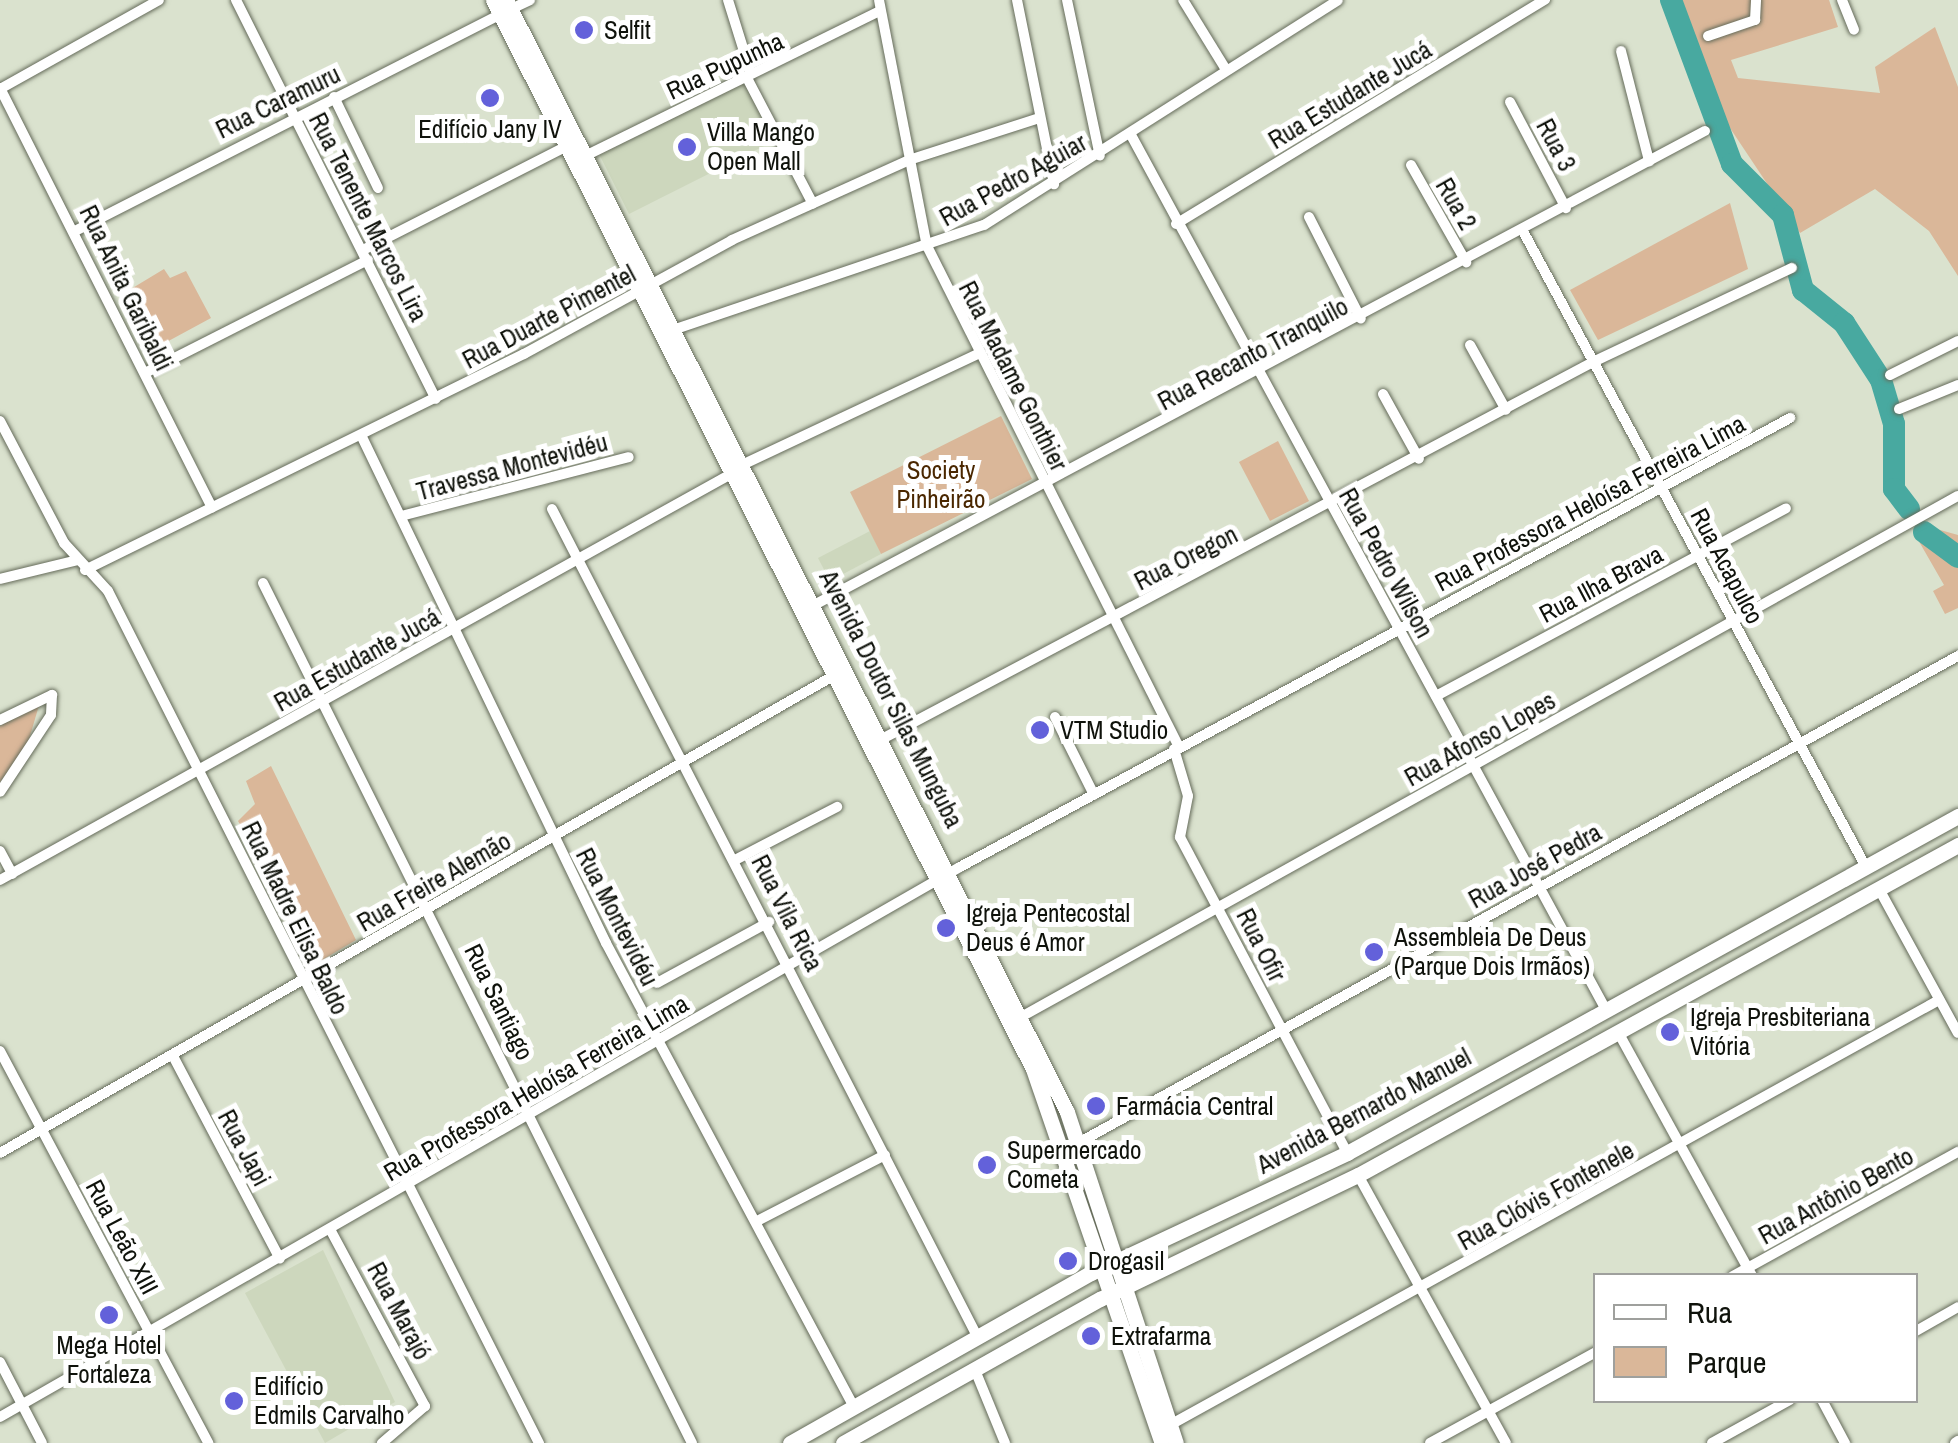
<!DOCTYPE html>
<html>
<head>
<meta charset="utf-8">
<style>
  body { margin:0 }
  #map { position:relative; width:1958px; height:1443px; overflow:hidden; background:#dae2ce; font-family:"Archivo Narrow",sans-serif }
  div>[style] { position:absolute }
  .built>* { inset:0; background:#cdd7bd }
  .green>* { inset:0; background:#dab799 }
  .river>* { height:22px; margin:-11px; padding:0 11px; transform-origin:11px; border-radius:11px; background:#48a9a0 }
  .roads { filter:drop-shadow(0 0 2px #656b5a) drop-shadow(0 0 2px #656b5a) }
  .street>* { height:10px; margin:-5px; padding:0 5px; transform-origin:5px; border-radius:5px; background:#fff }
  .primary>* { height:15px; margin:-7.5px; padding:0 7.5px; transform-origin:7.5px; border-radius:7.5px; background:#fff }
  .dots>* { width:28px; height:28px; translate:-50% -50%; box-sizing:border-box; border:5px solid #fff; border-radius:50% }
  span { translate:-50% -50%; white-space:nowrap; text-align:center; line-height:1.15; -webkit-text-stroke:10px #fff; paint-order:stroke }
  .poi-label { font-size:25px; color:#0f120b }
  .left { translate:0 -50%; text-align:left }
  .street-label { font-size:25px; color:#0f120b }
  .park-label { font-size:25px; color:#4a2700 }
  .legend { position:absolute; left:1593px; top:1273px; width:325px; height:130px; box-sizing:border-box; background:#fff; border:2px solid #9fa09d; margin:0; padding:12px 18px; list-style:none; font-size:30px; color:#0f120b }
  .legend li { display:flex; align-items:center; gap:20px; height:50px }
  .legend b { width:50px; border:2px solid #9fa09d }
</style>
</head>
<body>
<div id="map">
  <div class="built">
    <i style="clip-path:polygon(744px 79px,776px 140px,629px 214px,599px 154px)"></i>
    <i style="clip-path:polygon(870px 531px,881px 554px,830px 581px,818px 558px)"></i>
    <i style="clip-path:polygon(323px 1250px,395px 1402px,325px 1443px,245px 1293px)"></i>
  </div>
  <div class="green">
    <i style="clip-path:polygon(1677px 0,1829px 0,1838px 27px,1731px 60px,1738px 78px,1880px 93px,1875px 67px,1935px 27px,1958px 87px,1958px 276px,1929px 231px,1875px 189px,1800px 233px,1712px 101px)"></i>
    <i style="clip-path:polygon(1730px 203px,1748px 269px,1598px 340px,1570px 290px)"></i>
    <i style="clip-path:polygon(164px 269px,170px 278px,186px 271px,211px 318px,150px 351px,121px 295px)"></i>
    <i style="clip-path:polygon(1001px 416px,1032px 479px,881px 554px,850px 492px)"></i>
    <i style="clip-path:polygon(1278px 441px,1309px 501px,1270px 521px,1239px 462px)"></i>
    <i style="clip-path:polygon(1933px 528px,1958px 535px,1958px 608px,1945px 614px,1933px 591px,1944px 585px,1917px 538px)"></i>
    <i style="clip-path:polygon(40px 702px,27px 746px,0 782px,0 726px)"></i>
    <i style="clip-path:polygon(271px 766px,356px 940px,319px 962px,238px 821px,255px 804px,246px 781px)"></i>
  </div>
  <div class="river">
    <i style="left:1671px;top:0;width:175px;rotate:69.6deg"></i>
    <i style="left:1732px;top:164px;width:72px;rotate:45deg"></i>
    <i style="left:1783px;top:215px;width:78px;rotate:75.1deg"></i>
    <i style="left:1803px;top:290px;width:53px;rotate:38.8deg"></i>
    <i style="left:1844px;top:323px;width:68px;rotate:57deg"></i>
    <i style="left:1881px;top:380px;width:46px;rotate:73.5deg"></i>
    <i style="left:1894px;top:424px;width:65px;rotate:90deg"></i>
    <i style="left:1894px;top:489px;width:25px;rotate:53deg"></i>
    <i style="left:1924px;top:532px;width:42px;rotate:36.3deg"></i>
  </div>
  <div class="roads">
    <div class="street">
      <i style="left:236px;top:0;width:446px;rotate:63.4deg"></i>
      <i style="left:728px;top:0;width:77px;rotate:72.7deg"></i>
      <i style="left:879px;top:0;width:251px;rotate:79deg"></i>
      <i style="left:927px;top:246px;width:561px;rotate:63.3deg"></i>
      <i style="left:1017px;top:0;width:188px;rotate:78.6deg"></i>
      <i style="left:1067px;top:0;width:159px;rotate:78.1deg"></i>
      <i style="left:1183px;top:0;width:80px;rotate:58.3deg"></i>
      <i style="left:1842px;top:0;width:32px;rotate:68deg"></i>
      <i style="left:511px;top:9px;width:21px;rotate:-25deg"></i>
      <i style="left:1708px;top:36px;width:50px;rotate:-18.8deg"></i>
      <i style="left:1755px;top:20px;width:20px;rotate:-87deg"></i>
      <i style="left:1621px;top:51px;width:114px;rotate:75.7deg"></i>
      <i style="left:746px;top:76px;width:144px;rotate:62.4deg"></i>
      <i style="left:0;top:88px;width:470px;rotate:63.2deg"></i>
      <i style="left:0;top:89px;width:182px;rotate:-29.2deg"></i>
      <i style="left:334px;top:97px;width:101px;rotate:64.2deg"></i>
      <i style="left:1510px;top:102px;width:120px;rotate:62.2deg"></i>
      <i style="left:1131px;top:135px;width:996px;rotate:61.5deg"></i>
      <i style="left:587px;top:155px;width:326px;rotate:-26.2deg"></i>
      <i style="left:1411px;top:165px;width:112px;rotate:60.4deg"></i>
      <i style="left:1309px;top:217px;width:114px;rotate:63deg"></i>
      <i style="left:1176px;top:224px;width:432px;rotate:-31.3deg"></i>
      <i style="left:75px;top:231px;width:477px;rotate:-27deg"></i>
      <i style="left:1524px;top:233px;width:720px;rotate:61.66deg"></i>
      <i style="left:363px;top:250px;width:229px;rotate:-27deg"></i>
      <i style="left:676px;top:329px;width:325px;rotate:-18.7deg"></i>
      <i style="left:984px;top:225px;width:419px;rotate:-32.4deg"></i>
      <i style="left:1470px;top:345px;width:74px;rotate:61deg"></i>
      <i style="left:145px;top:373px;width:250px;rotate:-26.9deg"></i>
      <i style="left:1890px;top:375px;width:76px;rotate:-26.6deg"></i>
      <i style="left:1383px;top:394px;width:74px;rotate:61deg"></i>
      <i style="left:1899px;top:409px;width:64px;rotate:-22.1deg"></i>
      <i style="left:0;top:421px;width:138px;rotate:62.3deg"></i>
      <i style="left:64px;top:543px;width:65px;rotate:47.5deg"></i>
      <i style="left:108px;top:591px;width:955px;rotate:63.17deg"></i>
      <i style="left:361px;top:435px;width:564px;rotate:64.25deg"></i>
      <i style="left:606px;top:943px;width:526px;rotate:61.88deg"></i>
      <i style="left:744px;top:464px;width:261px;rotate:-25.2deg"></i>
      <i style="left:552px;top:509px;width:932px;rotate:62.8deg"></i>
      <i style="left:405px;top:515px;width:231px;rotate:-14.5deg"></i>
      <i style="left:85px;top:570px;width:489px;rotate:-26.2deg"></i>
      <i style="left:524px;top:354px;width:237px;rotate:-28.7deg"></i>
      <i style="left:732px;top:240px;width:194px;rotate:-24.3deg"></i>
      <i style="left:909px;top:160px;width:137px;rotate:-17.9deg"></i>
      <i style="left:0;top:579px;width:80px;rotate:-13.7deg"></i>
      <i style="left:263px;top:583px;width:961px;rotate:63.49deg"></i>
      <i style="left:816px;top:604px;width:1007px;rotate:-28.02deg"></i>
      <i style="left:1436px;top:696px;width:397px;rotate:-28.2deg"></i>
      <i style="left:1055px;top:717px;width:87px;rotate:63.4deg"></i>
      <i style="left:0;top:720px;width:58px;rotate:-25.7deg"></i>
      <i style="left:52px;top:695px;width:20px;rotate:93deg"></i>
      <i style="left:51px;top:715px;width:92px;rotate:123.5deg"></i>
      <i style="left:882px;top:739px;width:805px;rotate:-27.93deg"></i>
      <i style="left:1593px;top:362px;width:220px;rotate:-25.3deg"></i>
      <i style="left:1174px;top:749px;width:49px;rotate:73.4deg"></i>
      <i style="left:1188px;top:796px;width:42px;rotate:101deg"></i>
      <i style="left:1180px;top:837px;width:357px;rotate:62.1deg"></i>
      <i style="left:0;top:851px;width:26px;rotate:62deg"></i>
      <i style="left:737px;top:859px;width:113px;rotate:-27.5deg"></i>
      <i style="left:0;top:880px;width:838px;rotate:-29.04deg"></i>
      <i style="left:1879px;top:889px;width:164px;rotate:61.3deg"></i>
      <i style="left:657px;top:983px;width:128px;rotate:-28.6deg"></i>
      <i style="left:1021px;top:1017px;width:1072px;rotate:-29.08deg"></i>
      <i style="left:1618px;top:1032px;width:278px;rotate:61.2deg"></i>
      <i style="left:0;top:1051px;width:444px;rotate:62deg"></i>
      <i style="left:173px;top:1056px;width:229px;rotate:62.2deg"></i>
      <i style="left:1080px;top:1142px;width:1004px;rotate:-28.97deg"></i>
      <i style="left:0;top:1153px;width:962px;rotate:-29.79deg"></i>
      <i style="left:1358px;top:1175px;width:306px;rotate:61.1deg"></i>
      <i style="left:757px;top:1221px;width:144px;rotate:-27.3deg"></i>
      <i style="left:331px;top:1231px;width:199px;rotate:61.8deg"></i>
      <i style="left:425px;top:1406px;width:57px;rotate:139.3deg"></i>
      <i style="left:1733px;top:1276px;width:257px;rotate:-28.9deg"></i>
      <i style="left:1916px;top:1331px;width:48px;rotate:-29.7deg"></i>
      <i style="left:0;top:1362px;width:91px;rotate:62.6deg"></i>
      <i style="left:975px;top:1370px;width:79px;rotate:67.7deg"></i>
      <i style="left:1822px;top:1400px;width:49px;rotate:61.9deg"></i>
      <i style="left:0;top:1417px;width:1106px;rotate:-29.81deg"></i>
      <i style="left:960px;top:867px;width:944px;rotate:-28.41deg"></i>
      <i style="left:1170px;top:1425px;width:879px;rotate:-28.93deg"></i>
      <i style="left:1430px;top:1443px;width:189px;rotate:-28.7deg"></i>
      <i style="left:1712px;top:1443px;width:89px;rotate:-28.9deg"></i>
      <i style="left:1955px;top:1443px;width:4px;rotate:-34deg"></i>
    </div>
    <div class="primary">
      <i style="left:493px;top:0;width:1198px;rotate:63.2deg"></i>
      <i style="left:1033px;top:1069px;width:396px;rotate:71deg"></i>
      <i style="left:506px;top:0;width:1245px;rotate:63.23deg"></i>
      <i style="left:1067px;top:1112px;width:348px;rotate:71.8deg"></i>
      <i style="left:790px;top:1443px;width:346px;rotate:-29.5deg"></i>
      <i style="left:1091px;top:1273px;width:283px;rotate:-25.1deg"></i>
      <i style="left:1347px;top:1153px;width:698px;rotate:-28.88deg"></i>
      <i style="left:843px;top:1443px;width:295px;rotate:-29.3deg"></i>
      <i style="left:1100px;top:1299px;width:286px;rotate:-25.7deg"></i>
      <i style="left:1358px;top:1175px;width:685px;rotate:-28.81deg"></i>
    </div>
  </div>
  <div class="dots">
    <i style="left:584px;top:30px;background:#6361da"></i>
    <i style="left:490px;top:98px;background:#6361da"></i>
    <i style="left:687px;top:147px;background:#6361da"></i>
    <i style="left:1040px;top:730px;background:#6361da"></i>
    <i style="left:946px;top:928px;background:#6361da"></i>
    <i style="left:1374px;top:952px;background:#6361da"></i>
    <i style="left:1670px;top:1032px;background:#6361da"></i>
    <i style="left:1096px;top:1106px;background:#6361da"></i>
    <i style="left:987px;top:1165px;background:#6361da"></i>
    <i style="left:1068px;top:1261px;background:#6361da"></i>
    <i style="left:109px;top:1315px;background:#6361da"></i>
    <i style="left:1091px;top:1336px;background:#6361da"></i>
    <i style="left:234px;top:1401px;background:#6361da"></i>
  </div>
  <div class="poi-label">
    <span class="left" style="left:604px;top:30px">Selfit</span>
    <span style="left:490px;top:129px">Edifício Jany IV</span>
    <span class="left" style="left:707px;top:147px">Villa Mango<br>Open Mall</span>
    <span class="left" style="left:1060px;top:730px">VTM Studio</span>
    <span class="left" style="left:966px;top:928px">Igreja Pentecostal<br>Deus é Amor</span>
    <span class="left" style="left:1394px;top:952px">Assembleia De Deus<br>(Parque Dois Irmãos)</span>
    <span class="left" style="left:1690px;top:1032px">Igreja Presbiteriana<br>Vitória</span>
    <span class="left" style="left:1116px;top:1106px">Farmácia Central</span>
    <span class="left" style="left:1007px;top:1165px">Supermercado<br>Cometa</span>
    <span class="left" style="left:1088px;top:1261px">Drogasil</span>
    <span class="left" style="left:1111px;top:1336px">Extrafarma</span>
    <span style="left:109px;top:1360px">Mega Hotel<br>Fortaleza</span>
    <span class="left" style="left:254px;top:1401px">Edifício<br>Edmils Carvalho</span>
  </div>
  <div class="street-label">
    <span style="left:725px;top:66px;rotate:-25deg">Rua Pupunha</span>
    <span style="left:1350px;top:95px;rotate:-31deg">Rua Estudante Jucá</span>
    <span style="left:278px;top:102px;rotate:-26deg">Rua Caramuru</span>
    <span style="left:1556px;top:145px;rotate:62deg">Rua 3</span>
    <span style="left:1013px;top:180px;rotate:-29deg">Rua Pedro Aguiar</span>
    <span style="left:1456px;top:204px;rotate:60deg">Rua 2</span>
    <span style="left:368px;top:217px;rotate:63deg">Rua Tenente Marcos Lira</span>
    <span style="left:126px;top:288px;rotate:64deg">Rua Anita Garibaldi</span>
    <span style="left:549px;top:317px;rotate:-28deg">Rua Duarte Pimentel</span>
    <span style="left:1253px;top:354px;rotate:-28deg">Rua Recanto Tranquilo</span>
    <span style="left:1013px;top:376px;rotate:63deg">Rua Madame Gonthier</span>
    <span style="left:512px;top:467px;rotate:-15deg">Travessa Montevidéu</span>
    <span style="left:1590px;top:503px;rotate:-28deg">Rua Professora Heloísa Ferreira Lima</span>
    <span style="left:1186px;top:558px;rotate:-27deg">Rua Oregon</span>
    <span style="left:1386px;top:563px;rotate:61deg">Rua Pedro Wilson</span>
    <span style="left:1727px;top:566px;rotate:62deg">Rua Acapulco</span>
    <span style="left:1601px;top:584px;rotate:-28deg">Rua Ilha Brava</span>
    <span style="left:357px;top:660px;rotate:-29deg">Rua Estudante Jucá</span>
    <span style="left:891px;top:699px;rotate:63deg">Avenida Doutor Silas Munguba</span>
    <span style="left:1480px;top:739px;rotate:-29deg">Rua Afonso Lopes</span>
    <span style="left:1535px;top:866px;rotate:-29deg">Rua José Pedra</span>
    <span style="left:434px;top:882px;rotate:-30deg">Rua Freire Alemão</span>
    <span style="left:787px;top:913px;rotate:63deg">Rua Vila Rica</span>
    <span style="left:617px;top:917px;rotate:63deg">Rua Montevidéu</span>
    <span style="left:295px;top:918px;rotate:64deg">Rua Madre Elisa Baldo</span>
    <span style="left:1261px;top:945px;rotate:63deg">Rua Ofir</span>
    <span style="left:499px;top:1002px;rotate:64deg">Rua Santiago</span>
    <span style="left:536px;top:1088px;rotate:-30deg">Rua Professora Heloísa Ferreira Lima</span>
    <span style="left:1364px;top:1111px;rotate:-28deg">Avenida Bernardo Manuel</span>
    <span style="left:244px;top:1148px;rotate:62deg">Rua Japi</span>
    <span style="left:1546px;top:1196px;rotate:-29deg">Rua Clóvis Fontenele</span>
    <span style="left:1836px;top:1196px;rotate:-29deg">Rua Antônio Bento</span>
    <span style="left:122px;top:1237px;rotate:62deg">Rua Leão XIII</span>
    <span style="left:399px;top:1311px;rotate:62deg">Rua Marajó</span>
  </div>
  <div class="park-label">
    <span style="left:941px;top:485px">Society<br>Pinheirão</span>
  </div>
  <ul class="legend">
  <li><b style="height:12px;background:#fff"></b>Rua</li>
  <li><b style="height:28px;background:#dab799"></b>Parque</li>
  </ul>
</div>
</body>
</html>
